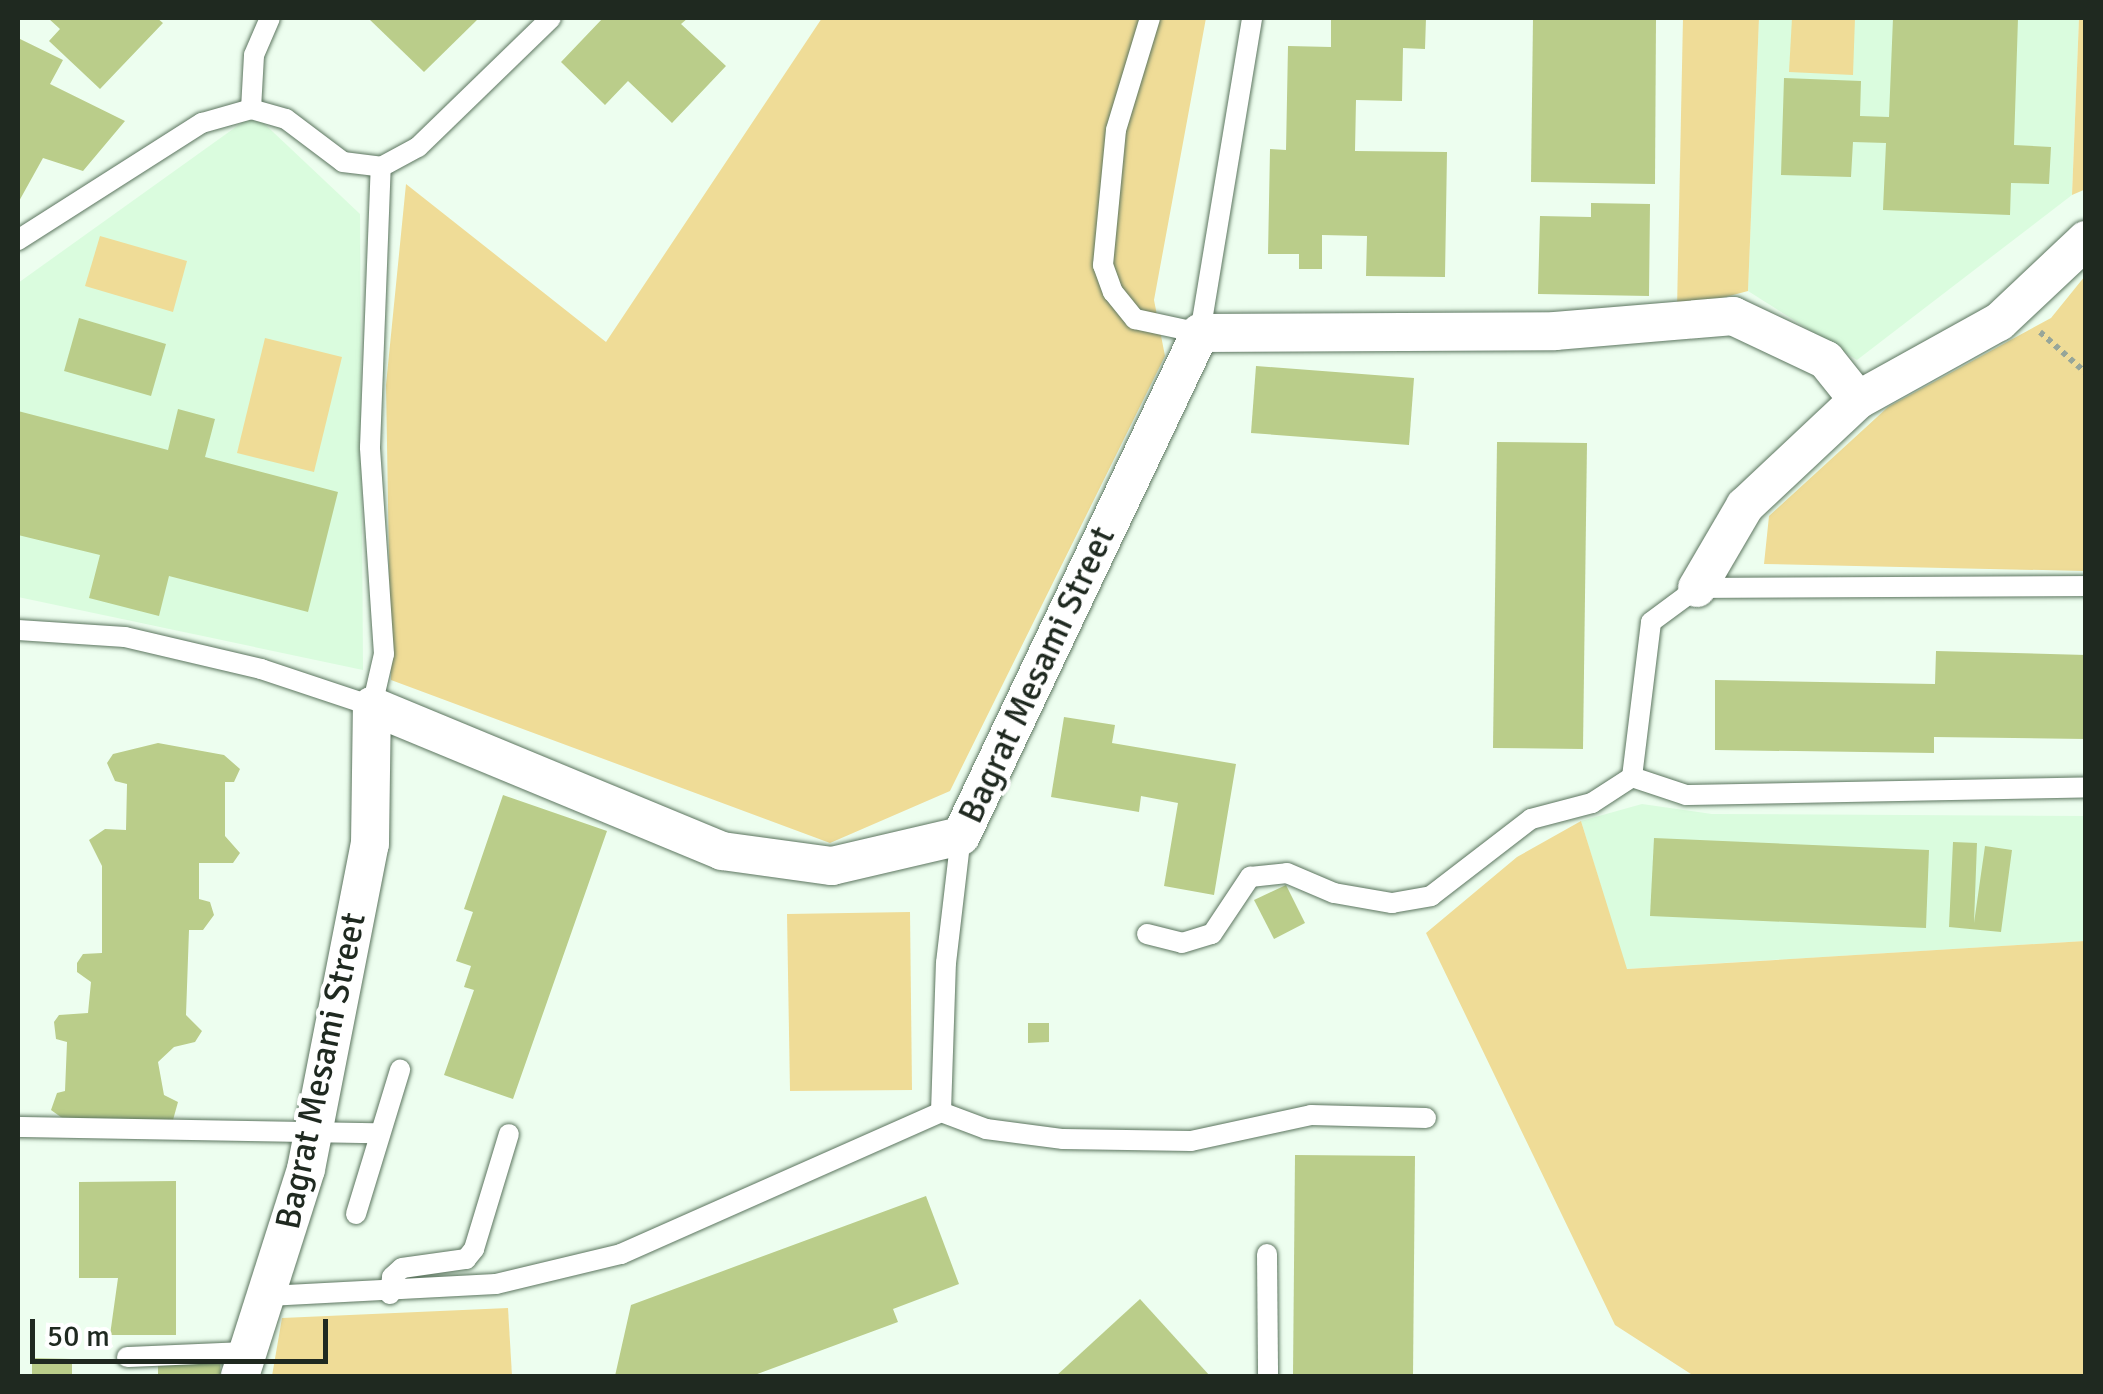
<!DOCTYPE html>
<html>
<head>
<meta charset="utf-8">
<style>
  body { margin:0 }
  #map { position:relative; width:2103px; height:1394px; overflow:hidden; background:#edfeef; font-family:Signika,sans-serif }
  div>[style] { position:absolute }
  .built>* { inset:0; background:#dafcde }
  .green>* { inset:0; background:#efdc97 }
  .building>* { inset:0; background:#bacd8a }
  .path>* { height:6px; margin-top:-3px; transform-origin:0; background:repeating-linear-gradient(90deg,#97a699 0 5px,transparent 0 10px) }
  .roads { filter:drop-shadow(0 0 2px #5c755f) drop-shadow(0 0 2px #5c755f) }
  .service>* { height:20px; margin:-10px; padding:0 10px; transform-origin:10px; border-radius:10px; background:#fff }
  .minor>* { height:38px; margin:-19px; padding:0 19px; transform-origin:19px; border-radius:19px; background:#fff }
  span { translate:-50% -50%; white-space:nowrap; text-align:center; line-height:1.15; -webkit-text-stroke:8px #fff; paint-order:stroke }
  .street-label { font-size:35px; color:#1f2920 }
  .frame { position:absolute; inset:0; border:20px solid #1f2920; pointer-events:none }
  .scale { position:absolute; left:30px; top:1319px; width:298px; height:45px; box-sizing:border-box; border:5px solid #1f2920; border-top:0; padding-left:12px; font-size:30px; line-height:35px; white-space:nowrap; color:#1f2920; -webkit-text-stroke:8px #fff; paint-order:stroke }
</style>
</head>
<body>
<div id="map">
  <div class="built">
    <i style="clip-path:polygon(1759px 18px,2079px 18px,2072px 195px,1857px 360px,1748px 291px)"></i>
    <i style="clip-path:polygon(254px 114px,360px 214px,363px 670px,18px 597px,18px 283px)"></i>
    <i style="clip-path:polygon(1642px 804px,1712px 814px,2085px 816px,2085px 941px,1626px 969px,1581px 821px)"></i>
  </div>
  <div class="green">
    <i style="clip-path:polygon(822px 18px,1206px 18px,1154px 300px,1165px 356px,950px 791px,830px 843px,391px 680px,386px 385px,406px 184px,606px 342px)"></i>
    <i style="clip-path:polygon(1683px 18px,1759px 18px,1748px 291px,1677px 310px)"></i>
    <i style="clip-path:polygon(1792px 18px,1855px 18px,1853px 75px,1789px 72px)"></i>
    <i style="clip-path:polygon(2079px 18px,2086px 18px,2086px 189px,2072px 195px)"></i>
    <i style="clip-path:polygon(100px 236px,187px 261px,173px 312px,85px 286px)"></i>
    <i style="clip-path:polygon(2085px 276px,2085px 571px,1764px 564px,1769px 516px,1888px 407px,2051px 318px)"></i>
    <i style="clip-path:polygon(265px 338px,342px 357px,314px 472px,237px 453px)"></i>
    <i style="clip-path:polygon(1581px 821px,1627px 969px,2085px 941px,2085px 1376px,1694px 1376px,1615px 1325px,1426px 933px,1517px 857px)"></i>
    <i style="clip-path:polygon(910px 912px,912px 1090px,790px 1091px,787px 914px)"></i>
    <i style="clip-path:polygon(508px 1308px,512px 1376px,272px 1376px,282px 1318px)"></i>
  </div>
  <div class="building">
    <i style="clip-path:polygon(48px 18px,157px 18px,163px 23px,100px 89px,49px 41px,60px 29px)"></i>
    <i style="clip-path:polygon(368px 18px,479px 18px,424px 72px)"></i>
    <i style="clip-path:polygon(603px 18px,688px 18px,681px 24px,726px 66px,672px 123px,628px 81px,605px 105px,561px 62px)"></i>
    <i style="clip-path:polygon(1331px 18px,1426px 18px,1425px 49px,1403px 48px,1402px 101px,1356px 100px,1355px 151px,1447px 152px,1445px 277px,1366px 276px,1367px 236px,1322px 235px,1322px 269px,1299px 269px,1299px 254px,1268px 254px,1270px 149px,1286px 150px,1288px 46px,1331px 47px)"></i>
    <i style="clip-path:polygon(1533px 18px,1656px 18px,1655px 184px,1531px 182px)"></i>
    <i style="clip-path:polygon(1893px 18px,2018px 18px,2014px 145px,2051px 147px,2049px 184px,2011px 183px,2010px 215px,1883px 210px,1886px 143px,1853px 142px,1851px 177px,1781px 175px,1784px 78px,1861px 81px,1860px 116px,1889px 117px)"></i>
    <i style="clip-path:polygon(18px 38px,63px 60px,50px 84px,125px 121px,83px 171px,43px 158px,18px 203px)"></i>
    <i style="clip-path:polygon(1591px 203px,1650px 204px,1649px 296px,1538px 294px,1540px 216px,1591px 217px)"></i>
    <i style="clip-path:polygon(79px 318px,166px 344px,151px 396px,64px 371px)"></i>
    <i style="clip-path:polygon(1256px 366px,1414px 378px,1409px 445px,1251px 433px)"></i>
    <i style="clip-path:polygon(178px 409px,215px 419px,205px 457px,338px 492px,308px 612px,169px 576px,159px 616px,89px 598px,100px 555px,18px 535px,18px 411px,168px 450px)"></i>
    <i style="clip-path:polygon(1497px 442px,1587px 443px,1583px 749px,1493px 748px)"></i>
    <i style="clip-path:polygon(1936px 651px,2086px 655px,2086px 739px,1934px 737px,1934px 753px,1715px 750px,1715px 680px,1935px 684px)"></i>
    <i style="clip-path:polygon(1064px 717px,1115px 725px,1112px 743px,1236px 764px,1214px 895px,1164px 886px,1178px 803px,1141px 796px,1139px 812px,1051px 797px)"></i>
    <i style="clip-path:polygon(158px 743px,224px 755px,240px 769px,234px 782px,225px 782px,225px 836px,240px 853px,233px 863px,199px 863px,199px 899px,210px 902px,214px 915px,203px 930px,189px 930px,186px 1015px,202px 1031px,195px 1042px,174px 1047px,158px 1062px,164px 1095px,178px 1102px,173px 1120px,65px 1120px,51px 1110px,57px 1093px,65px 1091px,67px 1042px,56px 1039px,54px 1022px,59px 1015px,88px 1013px,91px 982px,77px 972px,77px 963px,83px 954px,102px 953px,102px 866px,89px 840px,105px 829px,126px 830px,127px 784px,115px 781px,107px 763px,113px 754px)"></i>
    <i style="clip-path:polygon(503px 795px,607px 831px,513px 1099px,444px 1075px,474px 990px,464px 987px,471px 966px,456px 961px,473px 912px,464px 909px)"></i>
    <i style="clip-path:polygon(1654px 838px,1929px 850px,1926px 928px,1650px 916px)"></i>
    <i style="clip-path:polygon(1953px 842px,1977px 843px,1974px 923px,1985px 846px,2012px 850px,2001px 932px,1949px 927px)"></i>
    <i style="clip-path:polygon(1286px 885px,1305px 923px,1274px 939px,1254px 900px)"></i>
    <i style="clip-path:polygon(1028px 1023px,1049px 1023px,1049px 1042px,1028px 1043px)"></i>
    <i style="clip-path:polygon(1295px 1155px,1415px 1156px,1413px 1376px,1293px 1376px)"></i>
    <i style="clip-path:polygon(176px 1181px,176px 1335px,110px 1335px,118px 1278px,79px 1278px,79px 1182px)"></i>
    <i style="clip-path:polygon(926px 1196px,959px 1284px,893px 1309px,898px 1322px,752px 1376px,615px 1376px,631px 1305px)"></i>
    <i style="clip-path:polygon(1140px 1299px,1210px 1376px,1056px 1376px)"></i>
    <i style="clip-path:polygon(32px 1358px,72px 1359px,72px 1376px,32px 1376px)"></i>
    <i style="clip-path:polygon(220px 1359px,221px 1376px,158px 1376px,158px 1360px)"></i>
  </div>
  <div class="path">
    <i style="left:2040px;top:332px;width:62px;rotate:41.7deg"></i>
  </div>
  <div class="roads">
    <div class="service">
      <i style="left:1150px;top:18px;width:117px;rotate:106.9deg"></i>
      <i style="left:1116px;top:130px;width:136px;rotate:95.5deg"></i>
      <i style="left:1103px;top:265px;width:29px;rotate:70deg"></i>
      <i style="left:1113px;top:292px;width:35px;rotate:51deg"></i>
      <i style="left:1135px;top:319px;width:66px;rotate:12.2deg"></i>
      <i style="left:1200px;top:333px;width:319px;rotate:-80.6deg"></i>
      <i style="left:251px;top:109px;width:54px;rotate:-86.8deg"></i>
      <i style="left:254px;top:55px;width:40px;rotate:-66.6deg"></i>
      <i style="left:18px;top:240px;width:218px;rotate:-32.5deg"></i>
      <i style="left:202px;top:123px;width:51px;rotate:-15.9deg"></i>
      <i style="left:251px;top:109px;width:36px;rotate:16deg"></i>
      <i style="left:286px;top:119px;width:71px;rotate:37deg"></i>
      <i style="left:343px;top:162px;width:38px;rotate:7deg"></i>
      <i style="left:381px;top:167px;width:42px;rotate:-28.4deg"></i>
      <i style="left:418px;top:147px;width:185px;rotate:-44.1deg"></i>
      <i style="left:18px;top:630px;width:107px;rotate:3.7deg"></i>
      <i style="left:125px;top:637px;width:140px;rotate:13.2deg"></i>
      <i style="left:261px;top:669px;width:117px;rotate:18.4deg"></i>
      <i style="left:372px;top:706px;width:53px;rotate:-77deg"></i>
      <i style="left:384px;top:654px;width:207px;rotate:-93.9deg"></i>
      <i style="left:370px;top:447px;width:280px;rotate:-87.8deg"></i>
      <i style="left:1632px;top:777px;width:156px;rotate:-83deg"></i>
      <i style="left:1651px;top:622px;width:57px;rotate:-36.5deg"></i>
      <i style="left:1697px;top:588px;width:389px;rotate:-0.3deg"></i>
      <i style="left:1147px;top:934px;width:36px;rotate:14deg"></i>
      <i style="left:1182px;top:943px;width:31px;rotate:-17deg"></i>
      <i style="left:1212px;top:934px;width:69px;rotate:-56.3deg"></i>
      <i style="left:1250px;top:877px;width:37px;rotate:-6deg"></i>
      <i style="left:1287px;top:873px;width:51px;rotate:23.1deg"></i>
      <i style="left:1334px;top:893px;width:59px;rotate:9.8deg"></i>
      <i style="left:1392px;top:903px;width:40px;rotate:-10deg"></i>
      <i style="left:1431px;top:896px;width:126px;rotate:-37.6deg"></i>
      <i style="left:1531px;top:819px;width:63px;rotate:-14.7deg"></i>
      <i style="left:1592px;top:803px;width:48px;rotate:-33deg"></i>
      <i style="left:1632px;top:777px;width:57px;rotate:18.4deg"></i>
      <i style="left:1686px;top:795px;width:400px;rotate:-1.1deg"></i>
      <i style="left:941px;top:1112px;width:149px;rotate:-88.1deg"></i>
      <i style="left:946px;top:963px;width:128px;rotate:-83.3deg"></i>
      <i style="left:18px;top:1127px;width:361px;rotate:1deg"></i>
      <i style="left:356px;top:1214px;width:151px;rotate:-73deg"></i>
      <i style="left:1267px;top:1254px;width:122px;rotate:89.5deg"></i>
      <i style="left:390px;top:1294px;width:17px;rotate:-83deg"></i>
      <i style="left:392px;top:1277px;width:13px;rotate:-42deg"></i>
      <i style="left:402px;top:1268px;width:65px;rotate:-8deg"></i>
      <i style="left:466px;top:1259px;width:13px;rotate:-51deg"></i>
      <i style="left:474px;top:1249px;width:120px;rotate:-73.1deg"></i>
      <i style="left:268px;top:1296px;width:228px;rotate:-3deg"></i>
      <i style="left:496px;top:1284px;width:129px;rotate:-13.5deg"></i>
      <i style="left:621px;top:1254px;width:350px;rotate:-23.9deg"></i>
      <i style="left:941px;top:1112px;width:48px;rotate:20.7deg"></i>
      <i style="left:986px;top:1129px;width:78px;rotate:7.4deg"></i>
      <i style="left:1063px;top:1139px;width:128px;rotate:0.9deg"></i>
      <i style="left:1191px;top:1141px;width:123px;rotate:-12.2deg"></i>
      <i style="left:1311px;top:1115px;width:115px;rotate:1.5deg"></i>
      <i style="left:127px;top:1357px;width:120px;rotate:-2.4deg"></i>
    </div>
    <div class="minor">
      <i style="left:1697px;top:588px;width:95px;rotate:-59.7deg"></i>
      <i style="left:1745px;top:506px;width:155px;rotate:-43.2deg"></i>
      <i style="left:1858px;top:400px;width:161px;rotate:-29deg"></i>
      <i style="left:1999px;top:322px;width:120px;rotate:-43.3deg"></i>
      <i style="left:240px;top:1376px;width:217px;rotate:-72.3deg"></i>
      <i style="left:306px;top:1169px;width:331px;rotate:-78.9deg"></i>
      <i style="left:370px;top:844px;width:138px;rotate:-89.2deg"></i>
      <i style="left:372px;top:706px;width:379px;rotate:22.5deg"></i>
      <i style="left:722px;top:851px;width:111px;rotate:7.8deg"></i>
      <i style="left:832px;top:866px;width:132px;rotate:-13.1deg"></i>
      <i style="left:961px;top:836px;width:557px;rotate:-64.59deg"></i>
      <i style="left:1200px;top:333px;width:355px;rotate:-0.3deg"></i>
      <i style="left:1555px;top:331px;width:179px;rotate:-4.8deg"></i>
      <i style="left:1733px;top:316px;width:103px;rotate:25.3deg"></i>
      <i style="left:1826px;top:360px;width:51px;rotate:51.3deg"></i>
    </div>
  </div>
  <div class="street-label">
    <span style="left:1037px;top:675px;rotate:-65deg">Bagrat Mesami Street</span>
    <span style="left:321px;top:1071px;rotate:-78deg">Bagrat Mesami Street</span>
  </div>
  <div class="frame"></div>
  <div class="scale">50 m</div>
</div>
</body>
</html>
